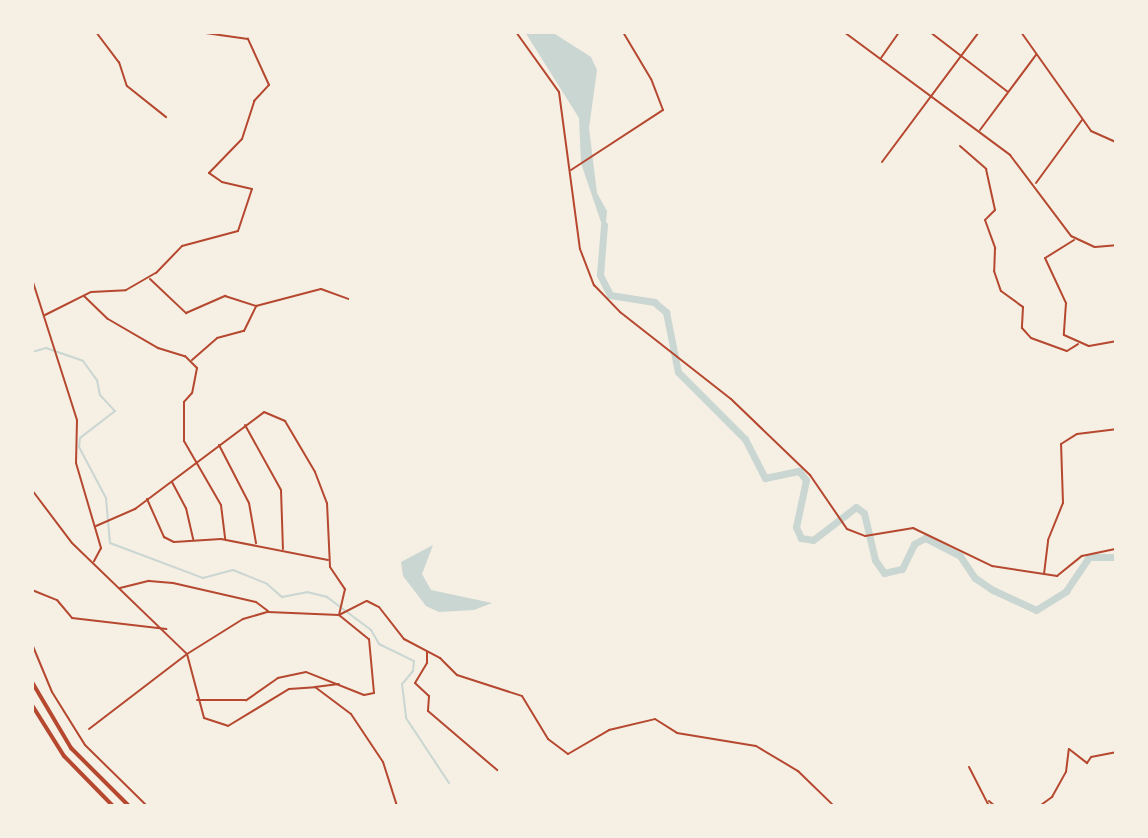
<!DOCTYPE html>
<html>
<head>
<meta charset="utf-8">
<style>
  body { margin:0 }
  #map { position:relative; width:1148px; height:838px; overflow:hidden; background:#f6efe4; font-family:"Archivo Narrow",sans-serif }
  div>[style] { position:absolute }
  .water>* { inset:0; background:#c9d6d2 }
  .stream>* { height:2px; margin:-1px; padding:0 1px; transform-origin:1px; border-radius:1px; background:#c9d6d2 }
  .river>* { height:7px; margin:-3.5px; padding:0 3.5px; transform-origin:3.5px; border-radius:3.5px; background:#c9d6d2 }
  .minor>* { height:2px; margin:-1px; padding:0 1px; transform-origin:1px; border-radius:1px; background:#b5482f }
  .tertiary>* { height:2px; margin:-1px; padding:0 1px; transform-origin:1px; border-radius:1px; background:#b5482f }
  .secondary>* { height:2px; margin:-1px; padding:0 1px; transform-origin:1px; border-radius:1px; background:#b5482f }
  .motorway>* { height:4px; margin:-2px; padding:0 2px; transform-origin:2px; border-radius:2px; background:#b5482f }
  span { translate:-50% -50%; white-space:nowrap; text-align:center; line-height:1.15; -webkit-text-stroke:6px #f6efe4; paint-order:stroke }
  .frame { position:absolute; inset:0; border:34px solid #f6efe4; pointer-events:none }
</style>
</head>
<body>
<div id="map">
  <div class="water">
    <i style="clip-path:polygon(525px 32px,552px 32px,591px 57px,597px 70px,589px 128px,597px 193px,607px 211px,605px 234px,581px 163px,579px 118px)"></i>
    <i style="clip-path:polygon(433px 545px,422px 574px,431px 590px,492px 603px,474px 610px,439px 612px,426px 606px,403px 576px,401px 562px)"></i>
  </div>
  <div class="stream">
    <i style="left:32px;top:352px;width:15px;rotate:-16deg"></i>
    <i style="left:46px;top:348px;width:39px;rotate:19deg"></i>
    <i style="left:83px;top:361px;width:24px;rotate:54deg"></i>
    <i style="left:97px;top:380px;width:15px;rotate:79deg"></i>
    <i style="left:100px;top:395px;width:22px;rotate:47deg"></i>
    <i style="left:115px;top:411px;width:44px;rotate:142.4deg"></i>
    <i style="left:80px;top:438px;width:9px;rotate:96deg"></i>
    <i style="left:79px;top:447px;width:58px;rotate:62.1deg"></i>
    <i style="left:106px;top:498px;width:45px;rotate:84.9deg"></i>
    <i style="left:110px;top:543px;width:99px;rotate:20.6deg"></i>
    <i style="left:203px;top:578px;width:31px;rotate:-15deg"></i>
    <i style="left:233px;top:570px;width:37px;rotate:22deg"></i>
    <i style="left:267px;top:584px;width:20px;rotate:41deg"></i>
    <i style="left:282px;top:597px;width:25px;rotate:-11deg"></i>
    <i style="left:307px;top:592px;width:21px;rotate:14deg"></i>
    <i style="left:327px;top:597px;width:55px;rotate:36.9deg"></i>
    <i style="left:371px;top:630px;width:16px;rotate:60deg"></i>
    <i style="left:379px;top:644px;width:39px;rotate:26deg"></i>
    <i style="left:414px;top:661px;width:10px;rotate:96deg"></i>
    <i style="left:413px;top:671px;width:17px;rotate:130deg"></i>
    <i style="left:402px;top:684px;width:34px;rotate:83deg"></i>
    <i style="left:406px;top:718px;width:78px;rotate:56.5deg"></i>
  </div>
  <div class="river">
    <i style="left:604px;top:225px;width:50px;rotate:94.6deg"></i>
    <i style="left:600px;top:275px;width:22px;rotate:63deg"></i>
    <i style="left:610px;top:295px;width:45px;rotate:9deg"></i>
    <i style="left:654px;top:302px;width:16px;rotate:40deg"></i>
    <i style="left:666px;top:312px;width:61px;rotate:78.7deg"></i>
    <i style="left:678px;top:372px;width:95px;rotate:45deg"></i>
    <i style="left:745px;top:439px;width:44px;rotate:62.9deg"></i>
    <i style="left:765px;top:478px;width:35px;rotate:-12deg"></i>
    <i style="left:799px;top:471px;width:11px;rotate:52deg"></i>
    <i style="left:806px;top:480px;width:48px;rotate:102deg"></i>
    <i style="left:796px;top:527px;width:12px;rotate:66deg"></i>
    <i style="left:801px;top:538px;width:12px;rotate:9deg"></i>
    <i style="left:813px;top:540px;width:54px;rotate:-37.5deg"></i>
    <i style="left:856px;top:507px;width:10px;rotate:37deg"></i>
    <i style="left:864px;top:513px;width:48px;rotate:76.8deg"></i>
    <i style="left:875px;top:560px;width:16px;rotate:55deg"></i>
    <i style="left:884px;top:573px;width:18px;rotate:-13deg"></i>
    <i style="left:902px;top:569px;width:28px;rotate:-64deg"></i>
    <i style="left:914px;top:544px;width:13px;rotate:-29deg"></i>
    <i style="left:925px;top:538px;width:39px;rotate:27deg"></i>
    <i style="left:960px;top:556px;width:27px;rotate:56deg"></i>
    <i style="left:975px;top:578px;width:22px;rotate:34deg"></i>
    <i style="left:993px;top:590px;width:47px;rotate:24.9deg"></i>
    <i style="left:1036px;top:610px;width:36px;rotate:-32deg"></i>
    <i style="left:1066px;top:591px;width:41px;rotate:-55.9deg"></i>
    <i style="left:1089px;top:557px;width:27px"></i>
  </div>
  <div class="minor">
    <i style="left:96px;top:32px;width:38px;rotate:53deg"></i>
    <i style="left:119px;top:62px;width:25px;rotate:72deg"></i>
    <i style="left:127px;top:86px;width:50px;rotate:38.5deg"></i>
    <i style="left:844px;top:32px;width:207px;rotate:36.5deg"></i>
    <i style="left:1010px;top:155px;width:101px;rotate:53deg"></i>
    <i style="left:1071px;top:236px;width:26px;rotate:25deg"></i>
    <i style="left:1095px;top:247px;width:21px;rotate:-5deg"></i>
    <i style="left:930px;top:32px;width:98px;rotate:37.6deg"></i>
    <i style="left:881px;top:58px;width:32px;rotate:-55deg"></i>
    <i style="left:980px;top:130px;width:94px;rotate:-53.3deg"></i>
    <i style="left:960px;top:146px;width:35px;rotate:41deg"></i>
    <i style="left:986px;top:169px;width:42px;rotate:77.6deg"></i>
    <i style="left:995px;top:210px;width:14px;rotate:135deg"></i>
    <i style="left:985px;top:220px;width:30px;rotate:70deg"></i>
    <i style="left:995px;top:248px;width:23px;rotate:92deg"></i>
    <i style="left:994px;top:271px;width:21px;rotate:71deg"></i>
    <i style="left:1001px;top:291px;width:27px;rotate:36deg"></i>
    <i style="left:1023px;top:307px;width:21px;rotate:93deg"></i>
    <i style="left:1022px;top:328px;width:13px;rotate:48deg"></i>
    <i style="left:1031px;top:338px;width:38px;rotate:20deg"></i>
    <i style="left:1067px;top:351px;width:13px;rotate:-32deg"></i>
    <i style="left:882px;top:162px;width:162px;rotate:-53.3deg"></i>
    <i style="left:571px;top:170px;width:110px;rotate:-33.1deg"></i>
    <i style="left:663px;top:110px;width:33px;rotate:-111deg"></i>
    <i style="left:651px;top:79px;width:55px;rotate:-120.8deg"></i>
    <i style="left:1036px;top:183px;width:78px;rotate:-53.9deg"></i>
    <i style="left:1074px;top:240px;width:34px;rotate:148deg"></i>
    <i style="left:1045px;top:258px;width:50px;rotate:65deg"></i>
    <i style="left:1066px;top:303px;width:32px;rotate:94deg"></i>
    <i style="left:1064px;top:335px;width:27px;rotate:24deg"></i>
    <i style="left:1089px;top:346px;width:27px;rotate:-10deg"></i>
    <i style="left:32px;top:279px;width:148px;rotate:72.3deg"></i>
    <i style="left:77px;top:420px;width:43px;rotate:91.3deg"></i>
    <i style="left:76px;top:463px;width:89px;rotate:73.6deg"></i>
    <i style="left:101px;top:548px;width:15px;rotate:118deg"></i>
    <i style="left:150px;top:279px;width:50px;rotate:43.4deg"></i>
    <i style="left:186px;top:313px;width:43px;rotate:-23.6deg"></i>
    <i style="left:225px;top:296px;width:33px;rotate:18deg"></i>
    <i style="left:256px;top:306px;width:67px;rotate:-14.7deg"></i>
    <i style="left:321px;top:289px;width:29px;rotate:20deg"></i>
    <i style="left:84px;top:296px;width:33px;rotate:44deg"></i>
    <i style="left:108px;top:319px;width:58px;rotate:30.1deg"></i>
    <i style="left:158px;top:348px;width:28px;rotate:17deg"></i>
    <i style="left:185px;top:356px;width:17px;rotate:45deg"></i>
    <i style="left:197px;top:368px;width:25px;rotate:101deg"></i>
    <i style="left:192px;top:393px;width:12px;rotate:132deg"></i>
    <i style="left:184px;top:402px;width:39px;rotate:90deg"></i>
    <i style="left:184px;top:441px;width:74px;rotate:60deg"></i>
    <i style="left:221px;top:505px;width:34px;rotate:83deg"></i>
    <i style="left:45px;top:315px;width:51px;rotate:-26.6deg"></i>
    <i style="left:91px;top:292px;width:35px;rotate:-3deg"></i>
    <i style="left:126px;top:290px;width:34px;rotate:-30deg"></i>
    <i style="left:156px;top:273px;width:37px;rotate:-46deg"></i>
    <i style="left:182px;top:246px;width:58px;rotate:-15deg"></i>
    <i style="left:238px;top:231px;width:44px;rotate:-71.6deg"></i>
    <i style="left:252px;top:189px;width:31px;rotate:-167deg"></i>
    <i style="left:222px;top:182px;width:16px;rotate:-145deg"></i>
    <i style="left:209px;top:173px;width:47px;rotate:-45.9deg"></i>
    <i style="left:242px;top:139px;width:40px;rotate:-72deg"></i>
    <i style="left:254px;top:101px;width:22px;rotate:-47deg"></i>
    <i style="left:269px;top:85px;width:51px;rotate:-114.5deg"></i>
    <i style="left:248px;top:39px;width:50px;rotate:-172deg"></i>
    <i style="left:192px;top:360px;width:33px;rotate:-41deg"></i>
    <i style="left:217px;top:338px;width:28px;rotate:-15deg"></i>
    <i style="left:244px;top:331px;width:28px;rotate:-64deg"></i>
    <i style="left:245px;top:425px;width:74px;rotate:61deg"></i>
    <i style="left:281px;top:490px;width:59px;rotate:88.1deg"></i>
    <i style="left:219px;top:445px;width:65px;rotate:62.7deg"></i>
    <i style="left:249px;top:503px;width:41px;rotate:80.1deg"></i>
    <i style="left:172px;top:482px;width:30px;rotate:62deg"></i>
    <i style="left:186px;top:508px;width:32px;rotate:77deg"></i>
    <i style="left:147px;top:499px;width:42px;rotate:65.9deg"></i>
    <i style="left:164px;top:537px;width:11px;rotate:27deg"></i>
    <i style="left:174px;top:542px;width:47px;rotate:-3.7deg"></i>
    <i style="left:221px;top:539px;width:109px;rotate:11.1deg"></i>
    <i style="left:96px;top:526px;width:43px;rotate:-23.6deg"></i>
    <i style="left:135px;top:509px;width:161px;rotate:-36.9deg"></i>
    <i style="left:264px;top:412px;width:23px;rotate:23deg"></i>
    <i style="left:285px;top:421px;width:59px;rotate:59.5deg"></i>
    <i style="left:315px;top:472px;width:33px;rotate:69deg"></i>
    <i style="left:327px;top:503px;width:64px;rotate:87.3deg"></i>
    <i style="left:330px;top:567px;width:27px;rotate:56deg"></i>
    <i style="left:345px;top:589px;width:27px;rotate:103deg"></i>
    <i style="left:339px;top:615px;width:38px;rotate:39deg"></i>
    <i style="left:369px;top:639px;width:54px;rotate:84.7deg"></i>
    <i style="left:374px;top:693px;width:10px;rotate:169deg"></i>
    <i style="left:364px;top:695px;width:62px;rotate:-158.4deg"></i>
    <i style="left:306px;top:672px;width:29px;rotate:168deg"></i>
    <i style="left:278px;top:678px;width:39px;rotate:145deg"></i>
    <i style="left:246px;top:700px;width:49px;rotate:180deg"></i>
    <i style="left:1044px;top:574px;width:34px;rotate:-83deg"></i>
    <i style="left:1048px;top:540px;width:40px;rotate:-68deg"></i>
    <i style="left:1063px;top:503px;width:59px;rotate:-91.9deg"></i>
    <i style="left:1061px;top:444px;width:19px;rotate:-32deg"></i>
    <i style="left:1077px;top:434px;width:39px;rotate:-7deg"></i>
    <i style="left:120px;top:588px;width:30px;rotate:-14deg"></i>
    <i style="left:149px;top:581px;width:24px;rotate:5deg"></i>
    <i style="left:173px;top:583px;width:85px;rotate:12.9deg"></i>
    <i style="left:256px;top:602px;width:15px;rotate:37deg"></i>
    <i style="left:32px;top:590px;width:27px;rotate:22deg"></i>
    <i style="left:57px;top:600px;width:23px;rotate:50deg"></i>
    <i style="left:72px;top:618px;width:95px;rotate:6.7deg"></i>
    <i style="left:32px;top:644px;width:52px;rotate:67.4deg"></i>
    <i style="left:52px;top:692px;width:62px;rotate:58.1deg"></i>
    <i style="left:85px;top:745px;width:87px;rotate:44.5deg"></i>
    <i style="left:427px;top:652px;width:11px;rotate:90deg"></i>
    <i style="left:427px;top:663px;width:23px;rotate:121deg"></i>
    <i style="left:415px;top:683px;width:19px;rotate:43deg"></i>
    <i style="left:429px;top:696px;width:15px;rotate:94deg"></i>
    <i style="left:428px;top:711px;width:91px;rotate:40.5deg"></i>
    <i style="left:315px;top:687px;width:24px;rotate:-7deg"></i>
    <i style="left:89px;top:729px;width:123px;rotate:-37.4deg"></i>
    <i style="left:187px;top:654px;width:66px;rotate:-32deg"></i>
    <i style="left:243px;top:619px;width:26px;rotate:-16deg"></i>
    <i style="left:268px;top:612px;width:71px;rotate:2.4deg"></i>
    <i style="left:339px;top:615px;width:31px;rotate:-27deg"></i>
    <i style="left:367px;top:601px;width:13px;rotate:27deg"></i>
    <i style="left:379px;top:607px;width:41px;rotate:52deg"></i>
    <i style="left:404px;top:639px;width:41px;rotate:27.8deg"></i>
    <i style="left:440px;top:658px;width:24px;rotate:45deg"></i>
    <i style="left:457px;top:675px;width:68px;rotate:17.9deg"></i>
    <i style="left:522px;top:696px;width:50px;rotate:58.8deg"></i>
    <i style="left:548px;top:739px;width:25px;rotate:37deg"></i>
    <i style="left:568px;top:754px;width:48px;rotate:-30.3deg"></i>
    <i style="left:609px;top:730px;width:47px;rotate:-13.4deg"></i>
    <i style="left:655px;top:719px;width:26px;rotate:32deg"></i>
    <i style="left:677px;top:733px;width:80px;rotate:9.3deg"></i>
    <i style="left:756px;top:746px;width:49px;rotate:30.8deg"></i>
    <i style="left:798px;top:771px;width:50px;rotate:44.2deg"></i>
    <i style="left:969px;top:767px;width:44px;rotate:62.9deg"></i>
    <i style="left:989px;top:801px;width:8px;rotate:40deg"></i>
    <i style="left:1041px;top:805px;width:14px;rotate:-36deg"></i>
    <i style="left:1052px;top:797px;width:29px;rotate:-61deg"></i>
    <i style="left:1066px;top:772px;width:23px;rotate:-83deg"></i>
    <i style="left:1069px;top:749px;width:23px;rotate:38deg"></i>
    <i style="left:1087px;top:763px;width:7px;rotate:-56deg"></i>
    <i style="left:1091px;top:757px;width:25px;rotate:-11deg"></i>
  </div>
  <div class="tertiary">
    <i style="left:1021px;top:32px;width:121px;rotate:54.7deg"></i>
    <i style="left:1091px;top:131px;width:27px;rotate:24deg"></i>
    <i style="left:32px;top:490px;width:66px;rotate:53deg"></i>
    <i style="left:72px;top:543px;width:160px;rotate:44deg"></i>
    <i style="left:187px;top:654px;width:66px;rotate:75.1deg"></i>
    <i style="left:204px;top:718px;width:25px;rotate:18deg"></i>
    <i style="left:228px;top:726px;width:71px;rotate:-31.2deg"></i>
    <i style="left:289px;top:689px;width:26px;rotate:-4deg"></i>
    <i style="left:315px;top:687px;width:45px;rotate:36.9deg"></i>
    <i style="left:351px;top:714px;width:58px;rotate:56.3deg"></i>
    <i style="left:383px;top:762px;width:46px;rotate:72.3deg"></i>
  </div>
  <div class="secondary">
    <i style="left:516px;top:32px;width:74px;rotate:54.4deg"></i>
    <i style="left:559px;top:92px;width:158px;rotate:82.4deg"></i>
    <i style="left:580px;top:249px;width:39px;rotate:69deg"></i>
    <i style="left:594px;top:285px;width:37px;rotate:46deg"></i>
    <i style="left:620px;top:312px;width:141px;rotate:38.1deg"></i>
    <i style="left:731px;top:399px;width:110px;rotate:43.9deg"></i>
    <i style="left:810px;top:475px;width:65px;rotate:55.6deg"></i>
    <i style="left:847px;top:529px;width:19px;rotate:21deg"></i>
    <i style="left:865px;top:536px;width:49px;rotate:-9.5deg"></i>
    <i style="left:913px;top:528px;width:88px;rotate:25.7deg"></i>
    <i style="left:992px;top:566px;width:66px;rotate:8.7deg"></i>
    <i style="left:1057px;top:576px;width:32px;rotate:-39deg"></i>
    <i style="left:1082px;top:556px;width:35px;rotate:-12deg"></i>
  </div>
  <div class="motorway">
    <i style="left:32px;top:682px;width:77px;rotate:59.4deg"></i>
    <i style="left:71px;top:748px;width:82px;rotate:45deg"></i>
    <i style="left:32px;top:705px;width:60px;rotate:57.9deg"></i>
    <i style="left:64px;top:756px;width:70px;rotate:45.6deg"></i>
  </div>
  <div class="frame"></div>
</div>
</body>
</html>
